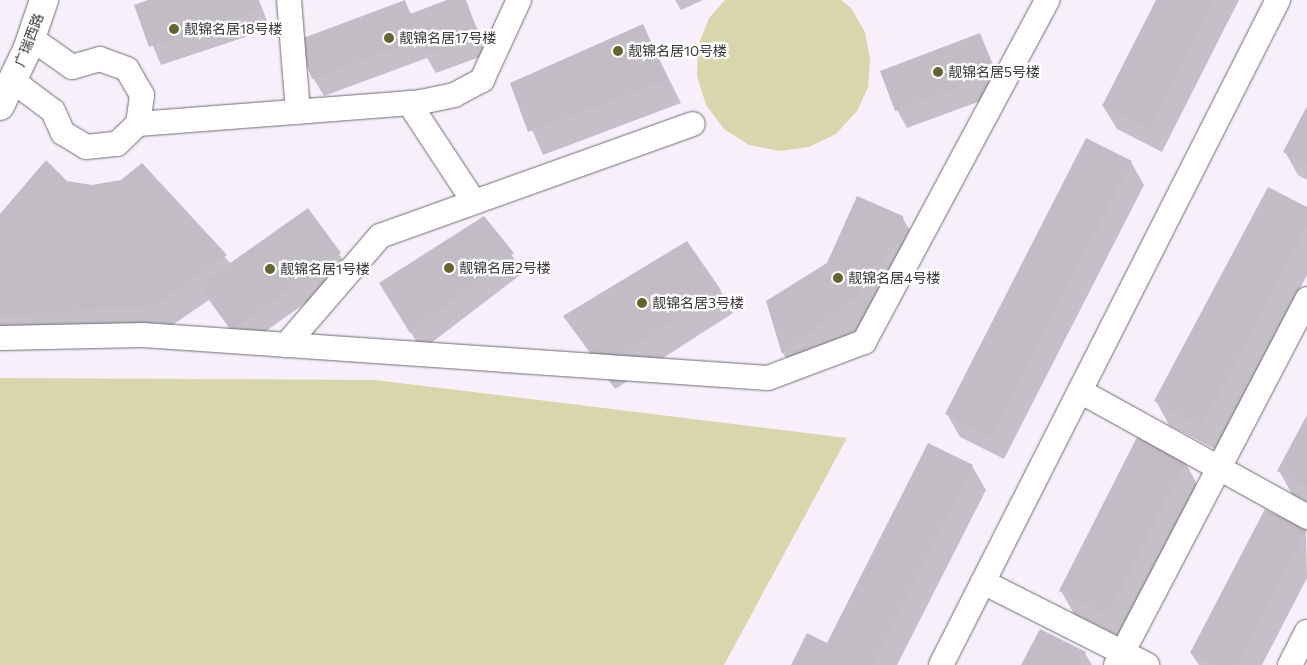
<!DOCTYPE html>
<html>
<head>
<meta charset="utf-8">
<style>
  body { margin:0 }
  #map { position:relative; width:1307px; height:665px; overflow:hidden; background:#f7f0fa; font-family:Commissioner,"Noto Sans SC",sans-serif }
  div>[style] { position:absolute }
  .green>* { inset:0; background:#d7d6ac }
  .shadow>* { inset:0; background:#0003 }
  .building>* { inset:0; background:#c2bcc5 }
  .roads { filter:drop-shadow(0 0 1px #716b73) drop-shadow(0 0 1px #716b73) }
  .minor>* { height:24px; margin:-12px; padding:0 12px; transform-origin:12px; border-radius:12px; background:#fff }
  .tertiary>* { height:28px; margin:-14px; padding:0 14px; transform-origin:14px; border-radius:14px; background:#fff }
  .dots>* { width:14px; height:14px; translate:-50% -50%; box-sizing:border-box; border:2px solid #fff; border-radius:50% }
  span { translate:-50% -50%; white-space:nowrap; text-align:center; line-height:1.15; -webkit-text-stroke:4.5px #fff; paint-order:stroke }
  .poi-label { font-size:14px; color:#39363a }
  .left { translate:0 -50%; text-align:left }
  .street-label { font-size:14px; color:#39363a }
</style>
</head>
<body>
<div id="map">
  <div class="green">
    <i style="clip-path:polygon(725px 0,841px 0,851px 8px,865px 32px,870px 59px,868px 87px,857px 111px,836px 134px,809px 147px,779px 151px,749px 145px,724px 129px,706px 105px,697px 76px,698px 46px,709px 18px)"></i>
    <i style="clip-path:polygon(0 378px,375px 380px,847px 438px,724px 665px,0 665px)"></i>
  </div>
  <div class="shadow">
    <i style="clip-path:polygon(152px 0,259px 0,270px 29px,161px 65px,136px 6px)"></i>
    <i style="clip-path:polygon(451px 0,465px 0,488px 54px,436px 73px,427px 58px,324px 96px,313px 78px,404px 2px,412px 15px)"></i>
    <i style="clip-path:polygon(675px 0,703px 0,681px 10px)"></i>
    <i style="clip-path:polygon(1157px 0,1239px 0,1162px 152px,1117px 129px,1103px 106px)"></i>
    <i style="clip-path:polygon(642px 25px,681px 103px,543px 155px,512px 84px)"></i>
    <i style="clip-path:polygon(980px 34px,1005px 92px,907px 128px,897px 110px)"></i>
    <i style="clip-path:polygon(1307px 109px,1307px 180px,1298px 175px,1285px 152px)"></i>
    <i style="clip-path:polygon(1131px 162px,1144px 185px,1004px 459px,960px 437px,947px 414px)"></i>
    <i style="clip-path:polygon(142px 165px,231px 264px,339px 254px,350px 272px,243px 347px,209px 300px,168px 328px,0 343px,0 216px,67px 183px,92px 186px,122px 182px)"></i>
    <i style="clip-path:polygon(1307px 209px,1307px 275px,1215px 449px,1169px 425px,1156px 401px)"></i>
    <i style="clip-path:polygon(484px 217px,524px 272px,422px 350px,391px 301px)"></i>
    <i style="clip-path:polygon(902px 217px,916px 240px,875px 316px,796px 376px,783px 353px)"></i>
    <i style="clip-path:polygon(720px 290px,733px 313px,615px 389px,565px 317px)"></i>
    <i style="clip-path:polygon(1307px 417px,1307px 502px,1292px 494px,1279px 471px)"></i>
    <i style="clip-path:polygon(1185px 462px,1198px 486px,1122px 638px,1074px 614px,1061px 591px)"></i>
    <i style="clip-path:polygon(972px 466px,986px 490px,897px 665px,793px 665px,828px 645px)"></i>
    <i style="clip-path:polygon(1306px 531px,1307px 578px,1262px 665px,1199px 665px,1191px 653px)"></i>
    <i style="clip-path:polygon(1085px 653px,1092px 665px,1022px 665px)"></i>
  </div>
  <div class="building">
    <i style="clip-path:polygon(148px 0,256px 0,260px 11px,149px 47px,134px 5px)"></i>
    <i style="clip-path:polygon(405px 0,410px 14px,447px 0,466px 0,479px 36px,424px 55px,419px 39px,312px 79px,298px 40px)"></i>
    <i style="clip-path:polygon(1156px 0,1214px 0,1149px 130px,1102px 106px)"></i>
    <i style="clip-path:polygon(643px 24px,668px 79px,528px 132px,510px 83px)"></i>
    <i style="clip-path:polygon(980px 33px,995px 73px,895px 111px,880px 71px)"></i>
    <i style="clip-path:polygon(1307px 106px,1307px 164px,1283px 152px)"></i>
    <i style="clip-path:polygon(1086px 138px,1132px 161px,991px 437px,945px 414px)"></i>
    <i style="clip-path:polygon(46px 160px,67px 181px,92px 185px,121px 180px,142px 163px,227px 255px,155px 305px,0 316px,0 214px)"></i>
    <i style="clip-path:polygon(1268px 187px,1307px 207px,1307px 227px,1202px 426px,1154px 401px)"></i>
    <i style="clip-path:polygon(857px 196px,903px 216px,905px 232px,861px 293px,782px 354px,766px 301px,827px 263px)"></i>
    <i style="clip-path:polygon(308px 208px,341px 253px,231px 330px,199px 285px)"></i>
    <i style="clip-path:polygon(484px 216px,514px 253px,410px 333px,379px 283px)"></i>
    <i style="clip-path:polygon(687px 241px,721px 290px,601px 367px,563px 316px)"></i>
    <i style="clip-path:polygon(1307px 415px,1307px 486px,1277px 471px)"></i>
    <i style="clip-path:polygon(1137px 437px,1186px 461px,1108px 615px,1059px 591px)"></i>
    <i style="clip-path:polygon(928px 443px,973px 465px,872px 665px,791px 665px,807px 633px,827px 643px)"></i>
    <i style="clip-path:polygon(1265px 509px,1307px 530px,1237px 665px,1214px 665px,1190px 653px)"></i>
    <i style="clip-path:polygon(1040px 629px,1086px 652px,1079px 665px,1021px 665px)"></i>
  </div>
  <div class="roads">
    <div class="minor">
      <i style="left:289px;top:0;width:112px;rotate:85.4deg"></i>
      <i style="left:13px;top:81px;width:50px;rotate:36.9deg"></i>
      <i style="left:53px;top:111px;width:24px;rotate:66deg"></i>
      <i style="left:63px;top:133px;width:27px;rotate:31deg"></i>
      <i style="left:86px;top:147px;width:31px;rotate:-6deg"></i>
      <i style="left:117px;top:144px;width:29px;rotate:-44deg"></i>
      <i style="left:138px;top:124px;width:29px;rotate:-82deg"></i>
      <i style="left:142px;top:95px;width:30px;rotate:-120deg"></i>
      <i style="left:127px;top:69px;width:29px;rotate:-160deg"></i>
      <i style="left:100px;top:59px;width:29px;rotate:164deg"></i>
      <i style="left:72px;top:67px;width:50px;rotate:-144.7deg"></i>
      <i style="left:409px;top:103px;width:118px;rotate:56.7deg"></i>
      <i style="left:138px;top:124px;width:284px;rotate:-4.4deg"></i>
      <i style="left:421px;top:102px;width:34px;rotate:-12deg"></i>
      <i style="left:454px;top:95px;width:32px;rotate:-28deg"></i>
      <i style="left:482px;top:80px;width:88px;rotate:-65.2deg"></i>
      <i style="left:0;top:338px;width:143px;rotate:-1.2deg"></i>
      <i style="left:143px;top:335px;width:626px;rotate:3.94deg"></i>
      <i style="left:768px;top:378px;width:103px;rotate:-20.6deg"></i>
      <i style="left:864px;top:342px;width:388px;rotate:-61.8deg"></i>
      <i style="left:286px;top:345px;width:144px;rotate:-49.2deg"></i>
      <i style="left:380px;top:236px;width:332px;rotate:-19.7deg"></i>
      <i style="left:1080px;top:391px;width:260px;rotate:29deg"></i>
      <i style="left:983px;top:582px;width:184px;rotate:26.8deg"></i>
      <i style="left:941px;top:665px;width:746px;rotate:-63.13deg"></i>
      <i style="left:1116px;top:665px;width:413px;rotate:-62.4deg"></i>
      <i style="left:1290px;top:665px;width:37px;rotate:-63deg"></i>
    </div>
    <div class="tertiary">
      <i style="left:0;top:106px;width:62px;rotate:-64.3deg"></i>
      <i style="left:27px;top:50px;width:53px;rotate:-71.2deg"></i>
    </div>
  </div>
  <div class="dots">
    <i style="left:174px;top:29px;background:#656430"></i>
    <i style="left:389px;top:38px;background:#656430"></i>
    <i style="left:618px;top:51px;background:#656430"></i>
    <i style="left:938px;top:72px;background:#656430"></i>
    <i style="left:449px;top:268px;background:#656430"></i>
    <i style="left:270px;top:269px;background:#656430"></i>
    <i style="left:838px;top:278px;background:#656430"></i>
    <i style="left:642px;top:303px;background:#656430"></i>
  </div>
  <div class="poi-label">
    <span class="left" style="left:184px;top:29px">靓锦名居18号楼</span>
    <span class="left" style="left:399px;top:38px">靓锦名居17号楼</span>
    <span class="left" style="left:628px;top:51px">靓锦名居10号楼</span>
    <span class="left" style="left:948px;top:72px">靓锦名居5号楼</span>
    <span class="left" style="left:459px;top:268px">靓锦名居2号楼</span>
    <span class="left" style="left:280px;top:269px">靓锦名居1号楼</span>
    <span class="left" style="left:848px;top:278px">靓锦名居4号楼</span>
    <span class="left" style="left:652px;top:303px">靓锦名居3号楼</span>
  </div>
  <div class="street-label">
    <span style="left:29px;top:40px;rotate:-69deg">广瑞西路</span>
  </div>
</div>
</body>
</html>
